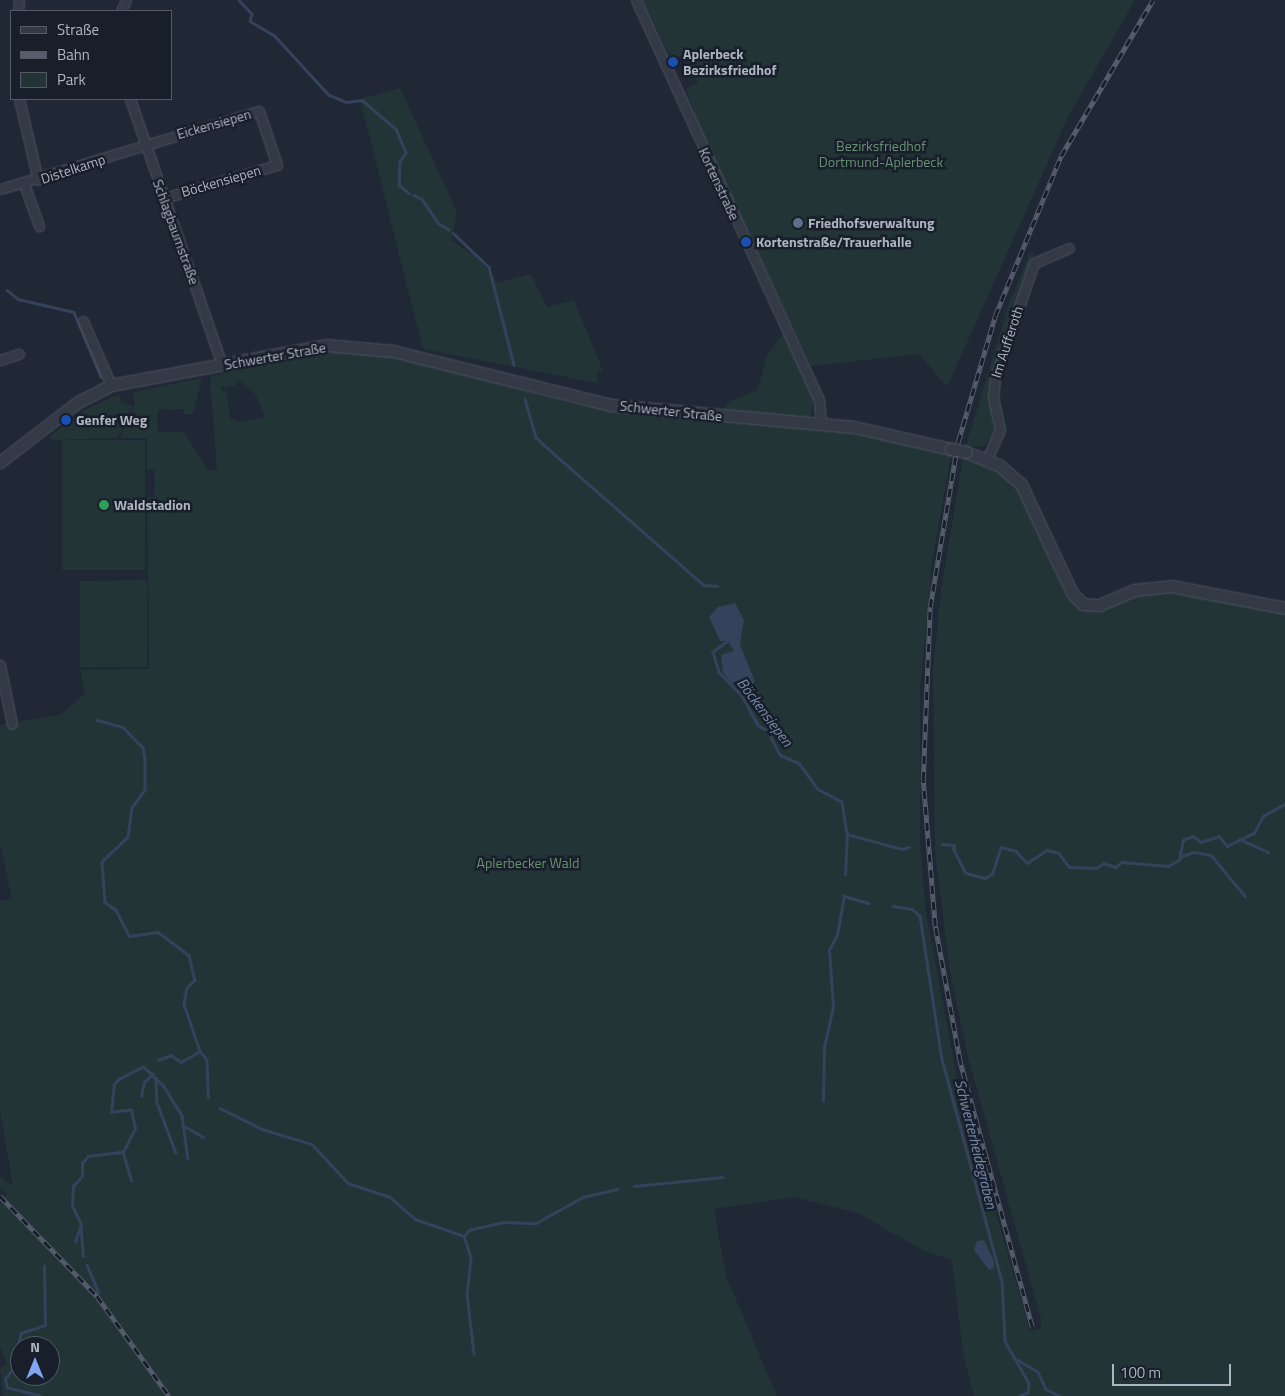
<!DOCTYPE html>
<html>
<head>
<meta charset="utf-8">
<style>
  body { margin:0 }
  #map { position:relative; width:1285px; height:1396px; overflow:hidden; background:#202735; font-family:"Titillium Web",sans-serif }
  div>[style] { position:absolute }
  .green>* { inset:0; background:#233437 }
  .water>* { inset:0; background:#34425c }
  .stream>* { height:2.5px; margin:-1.25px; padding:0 1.25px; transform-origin:1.25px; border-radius:1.25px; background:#34425c }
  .roads { filter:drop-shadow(0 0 1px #4e5460) drop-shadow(0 0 1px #4e5460) }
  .minor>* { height:9px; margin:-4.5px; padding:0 4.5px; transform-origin:4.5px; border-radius:4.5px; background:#333a45 }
  .tertiary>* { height:11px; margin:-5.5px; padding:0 5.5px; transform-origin:5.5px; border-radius:5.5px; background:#333a45 }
  .rail>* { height:4.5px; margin-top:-2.25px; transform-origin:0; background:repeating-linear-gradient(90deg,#191f2a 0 8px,#555d6c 0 16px); box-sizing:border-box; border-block:1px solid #555d6c }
  .bridges { filter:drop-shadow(0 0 1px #4e5460) drop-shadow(0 0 1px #4e5460) }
  .tertiary-bridge>* { height:11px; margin:-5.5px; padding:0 5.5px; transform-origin:5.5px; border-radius:5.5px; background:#333a45 }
  .dots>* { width:14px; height:14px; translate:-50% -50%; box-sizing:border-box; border:2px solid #191f2a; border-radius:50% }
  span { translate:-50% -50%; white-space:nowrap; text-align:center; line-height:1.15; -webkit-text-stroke:5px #191f2a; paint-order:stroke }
  .poi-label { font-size:14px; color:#adb4c2; font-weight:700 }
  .left { translate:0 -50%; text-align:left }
  .street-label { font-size:14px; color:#adb4c2 }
  .park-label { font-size:14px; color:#669172 }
  .water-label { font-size:15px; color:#7689aa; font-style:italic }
  .legend { position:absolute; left:10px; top:10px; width:162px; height:90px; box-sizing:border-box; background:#191f2a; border:1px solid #545b67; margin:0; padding:6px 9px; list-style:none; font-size:15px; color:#adb4c2 }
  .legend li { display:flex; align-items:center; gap:10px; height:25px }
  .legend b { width:25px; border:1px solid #545b67 }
  .north { position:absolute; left:10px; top:1336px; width:50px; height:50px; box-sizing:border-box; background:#191f2a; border:1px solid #545b67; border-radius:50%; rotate:0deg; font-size:14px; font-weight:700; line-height:20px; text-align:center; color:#adb4c2 }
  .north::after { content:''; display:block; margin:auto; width:18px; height:22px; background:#81a7f3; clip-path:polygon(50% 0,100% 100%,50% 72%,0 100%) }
  .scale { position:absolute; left:1112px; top:1364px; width:119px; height:22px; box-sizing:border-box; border:2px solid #adb4c2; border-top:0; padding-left:6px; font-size:15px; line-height:18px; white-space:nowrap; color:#adb4c2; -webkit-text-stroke:4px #191f2a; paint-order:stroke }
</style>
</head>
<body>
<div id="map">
  <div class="green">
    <i style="clip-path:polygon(643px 0,1135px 0,1069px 115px,947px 387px,919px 354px,811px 366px,700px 129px,686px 89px,698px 83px,684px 54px,672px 60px)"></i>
    <i style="clip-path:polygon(400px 88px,457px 212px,451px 240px,479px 259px,498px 283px,531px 274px,547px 307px,574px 300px,603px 371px,597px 372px,597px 383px,423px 349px,360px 99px)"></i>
    <i style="clip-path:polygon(1030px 252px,1034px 254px,990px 387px,994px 434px,983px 447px,966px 446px,1008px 306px)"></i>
    <i style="clip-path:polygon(evenodd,785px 331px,814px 398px,809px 428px,877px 437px,951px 456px,932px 562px,920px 690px,920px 843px,926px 913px,957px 1078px,1030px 1331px,1041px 1328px,1041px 1319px,967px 1053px,950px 971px,935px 852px,933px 670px,941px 590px,963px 458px,998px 470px,1015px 484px,1035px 518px,1065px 595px,1082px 610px,1107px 608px,1151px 588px,1285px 611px,1285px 1396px,974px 1396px,963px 1354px,952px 1260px,924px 1251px,858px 1213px,794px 1197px,714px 1209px,726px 1276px,777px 1396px,3px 1396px,0 1369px,7px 1363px,0 1347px,0 1204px,7px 1194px,0 1188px,0 1176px,13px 1186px,0 1111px,0 901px,12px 899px,0 844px,0 725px,60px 715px,85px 694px,80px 670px,149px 669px,147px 497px,154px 497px,155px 469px,147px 469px,147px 438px,120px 438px,135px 403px,133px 392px,202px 378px,193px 414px,184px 414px,184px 409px,158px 410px,157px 432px,184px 432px,208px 470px,217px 471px,210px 377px,253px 365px,324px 350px,402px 357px,573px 404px,713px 422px,730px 401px,758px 390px,766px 357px,785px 331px,239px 380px,256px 395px,265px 417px,240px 422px,230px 418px,227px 391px,221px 391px,221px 387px,234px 386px,239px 380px,785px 331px,20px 1346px,50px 1346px,50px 1376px,20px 1376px,20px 1346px)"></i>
    <i style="clip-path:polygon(119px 394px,121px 402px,132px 406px,118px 438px,52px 440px,50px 436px,90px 407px)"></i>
    <i style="clip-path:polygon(62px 440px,145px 440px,145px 570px,62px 570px)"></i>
    <i style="clip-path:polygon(147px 580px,147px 667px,80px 667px,80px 581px)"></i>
  </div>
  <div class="water">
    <i style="clip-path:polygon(735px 603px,744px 620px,740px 644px,755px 682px,746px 689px,731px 683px,723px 673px,721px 655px,734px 651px,728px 641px,720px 641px,709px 617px,718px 607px)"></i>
    <i style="clip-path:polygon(984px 1240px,994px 1261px,994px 1268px,989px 1270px,974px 1250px,977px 1241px)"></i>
  </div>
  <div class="stream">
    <i style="left:239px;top:0;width:19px;rotate:47deg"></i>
    <i style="left:252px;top:14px;width:7px;rotate:106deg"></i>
    <i style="left:250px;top:21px;width:29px;rotate:31deg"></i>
    <i style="left:275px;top:36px;width:80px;rotate:47.5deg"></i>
    <i style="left:329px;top:95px;width:18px;rotate:22deg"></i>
    <i style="left:346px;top:102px;width:16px;rotate:-7deg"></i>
    <i style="left:362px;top:100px;width:45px;rotate:40.5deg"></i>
    <i style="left:396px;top:129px;width:26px;rotate:67deg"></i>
    <i style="left:406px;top:153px;width:11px;rotate:124deg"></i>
    <i style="left:400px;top:162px;width:23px;rotate:92deg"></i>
    <i style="left:399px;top:185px;width:13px;rotate:39deg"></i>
    <i style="left:413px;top:195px;width:10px;rotate:24deg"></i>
    <i style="left:422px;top:199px;width:29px;rotate:56deg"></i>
    <i style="left:438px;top:223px;width:12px;rotate:31deg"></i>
    <i style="left:453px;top:233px;width:50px;rotate:43.4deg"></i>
    <i style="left:489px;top:267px;width:101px;rotate:75.7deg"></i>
    <i style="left:7px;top:290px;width:14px;rotate:39deg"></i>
    <i style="left:18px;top:299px;width:57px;rotate:13.1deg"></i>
    <i style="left:74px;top:312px;width:70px;rotate:67.4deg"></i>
    <i style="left:525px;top:399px;width:40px;rotate:74deg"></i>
    <i style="left:536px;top:437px;width:11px;rotate:45deg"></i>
    <i style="left:544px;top:445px;width:213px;rotate:41.2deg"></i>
    <i style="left:704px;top:585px;width:13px;rotate:4deg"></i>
    <i style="left:728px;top:641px;width:19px;rotate:144deg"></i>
    <i style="left:713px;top:652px;width:21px;rotate:73deg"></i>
    <i style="left:719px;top:672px;width:33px;rotate:46deg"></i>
    <i style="left:742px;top:696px;width:33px;rotate:61deg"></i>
    <i style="left:758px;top:725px;width:12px;rotate:31deg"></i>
    <i style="left:768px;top:731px;width:27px;rotate:63deg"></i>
    <i style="left:780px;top:755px;width:21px;rotate:23deg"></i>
    <i style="left:799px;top:763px;width:32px;rotate:54deg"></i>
    <i style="left:818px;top:789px;width:27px;rotate:28deg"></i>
    <i style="left:842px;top:802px;width:32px;rotate:81deg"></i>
    <i style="left:847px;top:834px;width:57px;rotate:15.3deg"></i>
    <i style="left:902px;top:849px;width:7px;rotate:-16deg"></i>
    <i style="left:97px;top:720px;width:27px;rotate:15deg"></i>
    <i style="left:123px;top:727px;width:29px;rotate:46deg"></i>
    <i style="left:143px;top:748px;width:10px;rotate:79deg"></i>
    <i style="left:145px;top:758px;width:32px;rotate:90deg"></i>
    <i style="left:145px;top:790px;width:22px;rotate:126deg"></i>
    <i style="left:132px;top:808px;width:29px;rotate:98deg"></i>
    <i style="left:128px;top:837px;width:36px;rotate:136deg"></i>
    <i style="left:102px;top:862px;width:40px;rotate:85.7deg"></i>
    <i style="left:105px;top:902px;width:14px;rotate:36deg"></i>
    <i style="left:116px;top:910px;width:29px;rotate:63deg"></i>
    <i style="left:129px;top:936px;width:29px;rotate:-8deg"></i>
    <i style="left:158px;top:932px;width:39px;rotate:37deg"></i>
    <i style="left:189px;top:955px;width:26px;rotate:77deg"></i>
    <i style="left:195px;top:980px;width:11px;rotate:135deg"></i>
    <i style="left:187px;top:988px;width:16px;rotate:101deg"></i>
    <i style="left:184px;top:1004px;width:50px;rotate:71.2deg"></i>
    <i style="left:1239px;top:839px;width:32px;rotate:24deg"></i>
    <i style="left:942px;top:844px;width:12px;rotate:5deg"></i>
    <i style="left:954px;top:845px;width:5px;rotate:79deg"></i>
    <i style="left:953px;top:848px;width:28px;rotate:63deg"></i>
    <i style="left:966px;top:873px;width:20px;rotate:15deg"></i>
    <i style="left:985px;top:878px;width:8px;rotate:-30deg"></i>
    <i style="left:992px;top:874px;width:28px;rotate:-72deg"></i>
    <i style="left:1001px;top:847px;width:16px;rotate:15deg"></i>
    <i style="left:1016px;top:851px;width:16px;rotate:47deg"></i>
    <i style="left:1027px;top:863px;width:24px;rotate:-33deg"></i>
    <i style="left:1047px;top:850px;width:12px;rotate:14deg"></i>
    <i style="left:1059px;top:853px;width:17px;rotate:54deg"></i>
    <i style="left:1069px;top:867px;width:27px;rotate:2deg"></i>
    <i style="left:1096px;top:868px;width:9px;rotate:-32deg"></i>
    <i style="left:1104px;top:863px;width:12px;rotate:20deg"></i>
    <i style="left:1115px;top:867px;width:9px;rotate:-36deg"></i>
    <i style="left:1122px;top:862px;width:46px;rotate:5deg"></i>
    <i style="left:1168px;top:866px;width:13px;rotate:-29deg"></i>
    <i style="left:1179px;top:860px;width:20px;rotate:-79deg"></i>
    <i style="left:1183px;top:840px;width:11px;rotate:-22deg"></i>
    <i style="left:1193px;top:836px;width:10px;rotate:37deg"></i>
    <i style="left:1201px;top:842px;width:19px;rotate:-18deg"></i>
    <i style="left:1219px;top:836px;width:13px;rotate:51deg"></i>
    <i style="left:1227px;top:846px;width:30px;rotate:-26deg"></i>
    <i style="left:1254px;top:833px;width:19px;rotate:-62deg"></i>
    <i style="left:1263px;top:816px;width:25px;rotate:-29deg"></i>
    <i style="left:1180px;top:857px;width:15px;rotate:-20deg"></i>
    <i style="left:1194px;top:852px;width:17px;rotate:10deg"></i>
    <i style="left:1211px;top:855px;width:53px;rotate:50.3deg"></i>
    <i style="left:845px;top:875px;width:41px;rotate:-87.2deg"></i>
    <i style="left:893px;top:906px;width:19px;rotate:9deg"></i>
    <i style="left:912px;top:909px;width:11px;rotate:41deg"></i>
    <i style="left:920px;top:916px;width:145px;rotate:81.3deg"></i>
    <i style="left:942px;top:1059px;width:230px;rotate:74.9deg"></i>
    <i style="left:1002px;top:1281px;width:60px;rotate:87.1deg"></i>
    <i style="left:1005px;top:1341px;width:48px;rotate:60.3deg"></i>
    <i style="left:1029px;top:1383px;width:10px;rotate:96deg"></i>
    <i style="left:1028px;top:1393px;width:9px;rotate:159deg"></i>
    <i style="left:200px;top:1051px;width:11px;rotate:52deg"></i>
    <i style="left:207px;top:1060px;width:37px;rotate:88deg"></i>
    <i style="left:158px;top:1060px;width:14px;rotate:-21deg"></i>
    <i style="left:171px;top:1055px;width:12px;rotate:35deg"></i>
    <i style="left:181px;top:1062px;width:22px;rotate:-30deg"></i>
    <i style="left:156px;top:1078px;width:25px;rotate:88deg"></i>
    <i style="left:157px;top:1103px;width:53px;rotate:69.2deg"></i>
    <i style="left:141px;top:1096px;width:14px;rotate:-78deg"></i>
    <i style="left:144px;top:1082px;width:12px;rotate:-42deg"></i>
    <i style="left:823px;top:1101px;width:54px;rotate:-88.9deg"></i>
    <i style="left:824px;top:1047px;width:41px;rotate:-77.3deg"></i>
    <i style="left:833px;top:1007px;width:57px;rotate:-94deg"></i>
    <i style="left:829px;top:950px;width:17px;rotate:-62deg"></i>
    <i style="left:837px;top:935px;width:40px;rotate:-80deg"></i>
    <i style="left:844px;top:896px;width:26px;rotate:16deg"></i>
    <i style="left:220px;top:1108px;width:47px;rotate:26.6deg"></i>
    <i style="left:262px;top:1129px;width:52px;rotate:16.7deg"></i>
    <i style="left:312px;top:1144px;width:53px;rotate:47.3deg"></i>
    <i style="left:348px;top:1183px;width:44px;rotate:18.4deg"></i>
    <i style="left:390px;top:1197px;width:33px;rotate:41deg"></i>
    <i style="left:415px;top:1219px;width:52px;rotate:19.1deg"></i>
    <i style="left:464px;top:1236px;width:23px;rotate:72deg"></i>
    <i style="left:471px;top:1258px;width:36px;rotate:96deg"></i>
    <i style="left:467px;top:1294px;width:60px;rotate:83.3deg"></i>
    <i style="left:186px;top:1127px;width:20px;rotate:30deg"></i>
    <i style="left:123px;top:1152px;width:30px;rotate:73deg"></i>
    <i style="left:634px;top:1186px;width:89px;rotate:-5.8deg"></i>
    <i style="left:81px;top:1225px;width:31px;rotate:86deg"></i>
    <i style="left:464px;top:1236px;width:8px;rotate:-50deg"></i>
    <i style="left:469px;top:1230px;width:36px;rotate:-13deg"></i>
    <i style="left:504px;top:1222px;width:32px;rotate:2deg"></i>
    <i style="left:536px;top:1223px;width:54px;rotate:-29deg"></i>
    <i style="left:583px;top:1197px;width:35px;rotate:-13deg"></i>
    <i style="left:75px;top:1242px;width:18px;rotate:-71deg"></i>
    <i style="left:81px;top:1225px;width:21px;rotate:-115deg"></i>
    <i style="left:72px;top:1206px;width:20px;rotate:-87deg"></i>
    <i style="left:73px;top:1186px;width:13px;rotate:-48deg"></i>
    <i style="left:82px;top:1176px;width:13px;rotate:-90deg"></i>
    <i style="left:82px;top:1163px;width:9px;rotate:-49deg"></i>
    <i style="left:88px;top:1156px;width:35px;rotate:-7deg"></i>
    <i style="left:123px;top:1152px;width:27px;rotate:-63deg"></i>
    <i style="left:135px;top:1128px;width:18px;rotate:-103deg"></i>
    <i style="left:131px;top:1110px;width:20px;rotate:174deg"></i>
    <i style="left:111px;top:1112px;width:28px;rotate:-84deg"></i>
    <i style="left:114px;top:1084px;width:7px;rotate:-45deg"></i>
    <i style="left:119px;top:1079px;width:27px;rotate:-28deg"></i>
    <i style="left:143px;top:1066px;width:28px;rotate:44deg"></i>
    <i style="left:163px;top:1085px;width:36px;rotate:58deg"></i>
    <i style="left:182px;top:1116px;width:43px;rotate:82.1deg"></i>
    <i style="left:87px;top:1265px;width:30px;rotate:67deg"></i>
    <i style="left:1018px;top:1360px;width:23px;rotate:31deg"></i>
    <i style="left:1038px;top:1372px;width:19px;rotate:65deg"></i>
    <i style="left:1046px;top:1389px;width:16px;rotate:27deg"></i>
    <i style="left:40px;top:1396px;width:34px;rotate:-166deg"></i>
    <i style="left:7px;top:1388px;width:9px;rotate:-103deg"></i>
    <i style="left:5px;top:1379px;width:20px;rotate:-53deg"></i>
    <i style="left:17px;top:1363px;width:10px;rotate:-101deg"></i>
    <i style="left:15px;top:1353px;width:21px;rotate:-73deg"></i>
    <i style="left:21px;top:1333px;width:25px;rotate:-18deg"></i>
    <i style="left:45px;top:1325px;width:59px;rotate:-91deg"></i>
  </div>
  <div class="roads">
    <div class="minor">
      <i style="left:636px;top:0;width:440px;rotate:65.4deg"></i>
      <i style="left:819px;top:400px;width:24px;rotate:85deg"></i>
      <i style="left:18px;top:11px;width:11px;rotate:-85deg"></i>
      <i style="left:121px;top:11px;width:12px;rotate:-66deg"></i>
      <i style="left:19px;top:99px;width:83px;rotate:76.8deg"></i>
      <i style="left:130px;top:99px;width:281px;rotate:70.9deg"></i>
      <i style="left:24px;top:184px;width:45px;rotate:70.3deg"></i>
      <i style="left:0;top:189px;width:270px;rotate:-16.8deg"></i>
      <i style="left:259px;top:111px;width:57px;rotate:71.6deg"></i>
      <i style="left:277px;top:165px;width:118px;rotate:163.7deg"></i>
      <i style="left:83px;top:321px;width:70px;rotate:66.4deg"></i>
      <i style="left:0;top:360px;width:20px;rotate:-18deg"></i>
      <i style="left:987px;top:459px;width:32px;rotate:-66deg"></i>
      <i style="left:1000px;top:430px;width:33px;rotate:-102deg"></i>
      <i style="left:993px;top:398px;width:20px;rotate:-84deg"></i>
      <i style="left:995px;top:378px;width:121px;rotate:-71.3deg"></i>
      <i style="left:1034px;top:263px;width:38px;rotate:-23deg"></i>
      <i style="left:0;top:665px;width:60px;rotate:78.5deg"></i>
    </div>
    <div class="tertiary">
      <i style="left:966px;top:452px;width:37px;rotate:22deg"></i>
      <i style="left:1000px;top:466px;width:28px;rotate:41deg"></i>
      <i style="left:1021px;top:484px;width:120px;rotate:64.9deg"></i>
      <i style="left:1072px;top:593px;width:16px;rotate:45deg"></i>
      <i style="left:1083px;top:604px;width:16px;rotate:4deg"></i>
      <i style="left:1099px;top:605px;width:38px;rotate:-23deg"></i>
      <i style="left:1134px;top:590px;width:37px;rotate:-6deg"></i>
      <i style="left:1171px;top:586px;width:116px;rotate:10.9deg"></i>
      <i style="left:0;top:462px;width:98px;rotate:-37.6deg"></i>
      <i style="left:78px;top:402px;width:37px;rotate:-27deg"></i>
      <i style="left:111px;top:385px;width:220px;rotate:-10.5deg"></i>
      <i style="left:327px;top:345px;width:66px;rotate:5.2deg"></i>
      <i style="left:393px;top:351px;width:226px;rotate:13.9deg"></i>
      <i style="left:612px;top:405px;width:243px;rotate:5.2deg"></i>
      <i style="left:854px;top:427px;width:99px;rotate:12.8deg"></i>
    </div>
  </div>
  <div class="rail">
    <i style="left:0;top:1196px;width:139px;rotate:45.9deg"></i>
    <i style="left:97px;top:1296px;width:123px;rotate:54.2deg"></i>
    <i style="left:1032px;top:1327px;width:275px;rotate:-105.2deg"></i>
    <i style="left:960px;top:1062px;width:138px;rotate:-100.4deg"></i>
    <i style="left:935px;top:926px;width:146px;rotate:-94.7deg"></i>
    <i style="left:923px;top:780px;width:173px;rotate:-87.7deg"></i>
    <i style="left:930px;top:607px;width:167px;rotate:-80.4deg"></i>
    <i style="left:958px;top:442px;width:131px;rotate:-73.6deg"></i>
    <i style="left:995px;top:316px;width:173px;rotate:-67.6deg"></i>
    <i style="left:1061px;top:156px;width:181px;rotate:-59.5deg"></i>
  </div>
  <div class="bridges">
    <div class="tertiary-bridge">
      <i style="left:951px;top:449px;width:15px;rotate:11deg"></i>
    </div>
  </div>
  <div class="dots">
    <i style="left:673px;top:62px;background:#1a4fb4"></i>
    <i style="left:798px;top:223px;background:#5c6f8a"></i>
    <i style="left:746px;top:242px;background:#1a4fb4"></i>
    <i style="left:66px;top:420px;background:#1a4fb4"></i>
    <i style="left:104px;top:505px;background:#2e9e5b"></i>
  </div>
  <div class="poi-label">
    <span class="left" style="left:683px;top:62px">Aplerbeck<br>Bezirksfriedhof</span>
    <span class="left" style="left:808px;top:223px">Friedhofsverwaltung</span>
    <span class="left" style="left:756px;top:242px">Kortenstraße/Trauerhalle</span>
    <span class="left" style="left:76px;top:420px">Genfer Weg</span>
    <span class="left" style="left:114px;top:505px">Waldstadion</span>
  </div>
  <div class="street-label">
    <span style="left:214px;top:124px;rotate:-16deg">Eickensiepen</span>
    <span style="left:73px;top:169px;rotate:-18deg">Distelkamp</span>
    <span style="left:221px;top:181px;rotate:-16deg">Böckensiepen</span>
    <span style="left:719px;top:184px;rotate:65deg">Kortenstraße</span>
    <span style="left:176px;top:232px;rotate:70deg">Schlagbaumstraße</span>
    <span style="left:1007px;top:342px;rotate:-72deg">Im Aufferoth</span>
    <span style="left:275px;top:356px;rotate:-10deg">Schwerter Straße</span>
    <span style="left:671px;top:411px;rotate:6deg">Schwerter Straße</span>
  </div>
  <div class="park-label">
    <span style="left:881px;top:154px">Bezirksfriedhof<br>Dortmund-Aplerbeck</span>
    <span style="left:528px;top:863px">Aplerbecker Wald</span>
  </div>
  <div class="water-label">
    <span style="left:765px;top:712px;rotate:53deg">Böckensiepen</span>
    <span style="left:976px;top:1144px;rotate:76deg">Schwerterheidegraben</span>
  </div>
  <ul class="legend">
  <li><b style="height:6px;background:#333a45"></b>Straße</li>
  <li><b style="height:6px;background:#555d6c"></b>Bahn</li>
  <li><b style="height:14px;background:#233437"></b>Park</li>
  </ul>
  <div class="north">N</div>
  <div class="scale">100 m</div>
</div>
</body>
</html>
